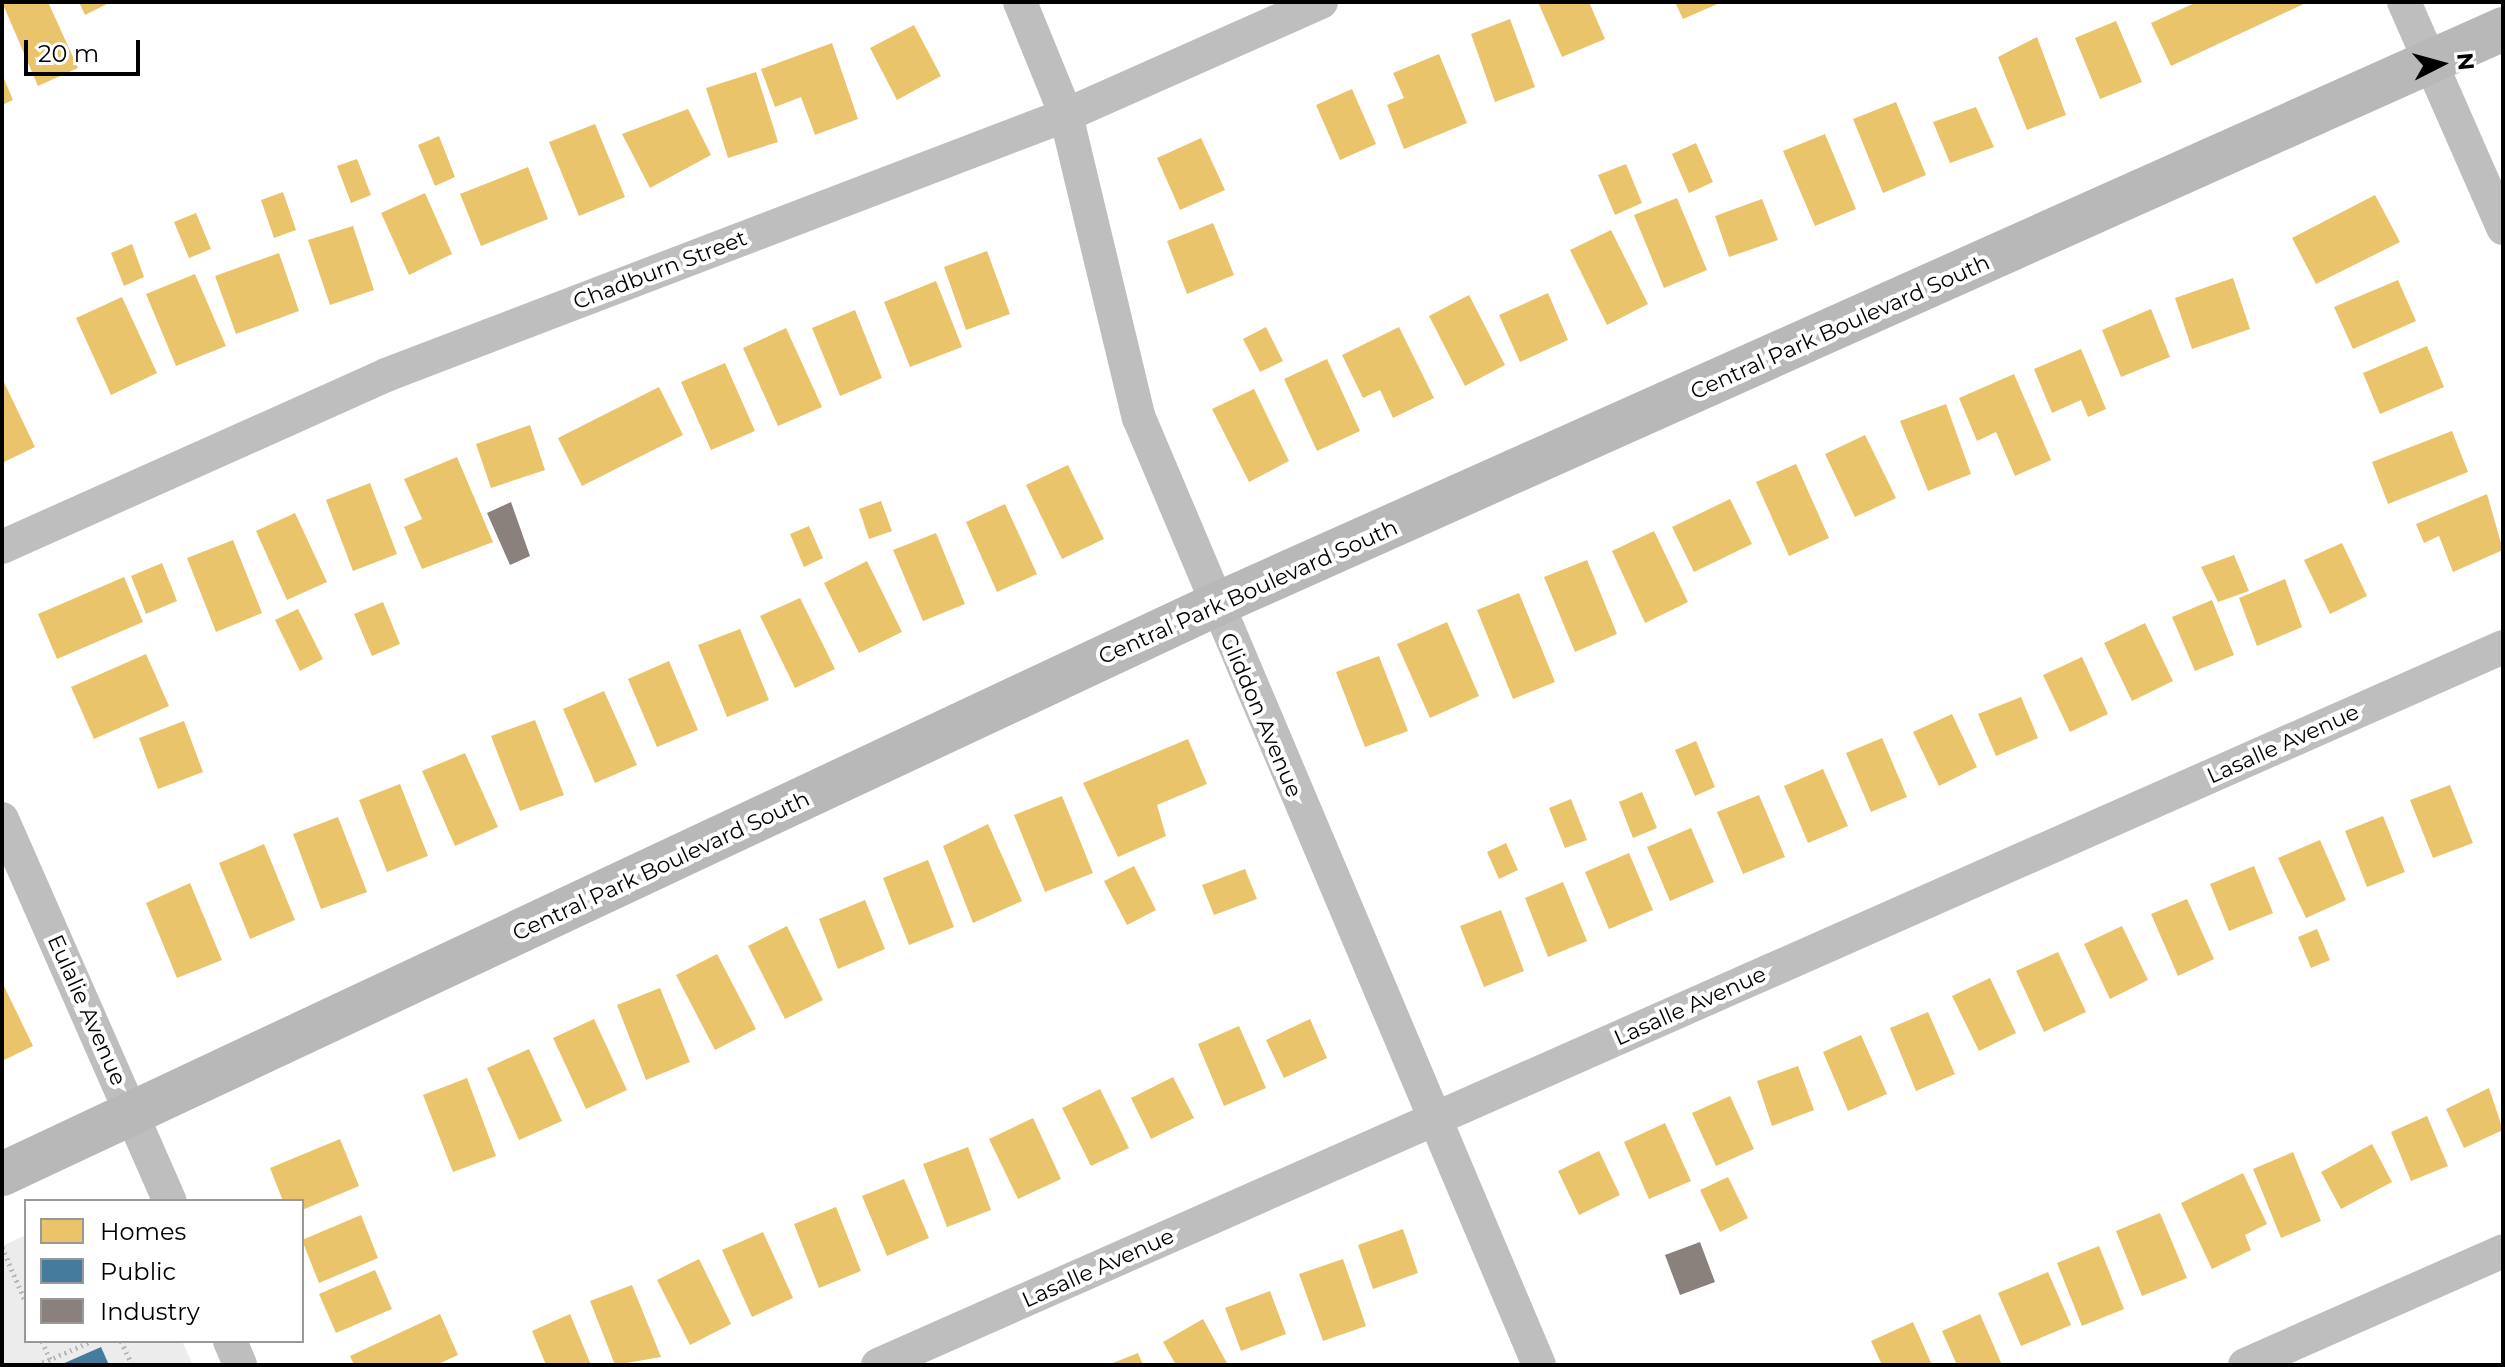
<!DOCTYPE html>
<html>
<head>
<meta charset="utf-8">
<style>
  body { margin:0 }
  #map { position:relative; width:2505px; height:1367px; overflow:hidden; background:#fff; font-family:Montserrat,sans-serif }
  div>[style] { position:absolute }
  .green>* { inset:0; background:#ececec }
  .homes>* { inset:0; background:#e9c46a }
  .public>* { inset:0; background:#457b9d }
  .industry>* { inset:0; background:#8a817c }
  .path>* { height:5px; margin-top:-2.5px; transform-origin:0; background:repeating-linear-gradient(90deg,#b9b9b9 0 2px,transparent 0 6px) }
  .street>* { height:34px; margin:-17px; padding:0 17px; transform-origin:17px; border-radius:17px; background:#bebebe }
  .secondary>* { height:44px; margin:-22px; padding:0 22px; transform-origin:22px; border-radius:22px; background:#b8b8b8 }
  span { translate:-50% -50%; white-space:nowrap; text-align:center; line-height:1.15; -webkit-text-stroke:8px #fff; paint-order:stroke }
  .street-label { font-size:22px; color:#000 }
  .frame { position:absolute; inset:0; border:4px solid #000; pointer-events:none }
  .legend { position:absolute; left:24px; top:1199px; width:280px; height:144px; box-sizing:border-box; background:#fff; border:2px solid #999; margin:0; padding:10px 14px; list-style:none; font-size:24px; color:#000 }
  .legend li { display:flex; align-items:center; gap:16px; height:40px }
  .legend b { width:40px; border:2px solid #999 }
  .north { position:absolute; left:2401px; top:24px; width:80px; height:80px; -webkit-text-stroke:6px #fff; paint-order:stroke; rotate:84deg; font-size:22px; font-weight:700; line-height:32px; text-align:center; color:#000 }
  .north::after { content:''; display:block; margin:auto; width:28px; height:36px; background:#000; clip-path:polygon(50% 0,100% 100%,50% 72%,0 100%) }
  .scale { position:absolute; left:24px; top:40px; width:116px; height:36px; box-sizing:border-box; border:4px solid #000; border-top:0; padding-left:10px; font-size:24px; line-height:28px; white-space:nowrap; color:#000; -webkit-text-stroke:6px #fff; paint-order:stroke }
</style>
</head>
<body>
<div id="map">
  <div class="green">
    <i style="clip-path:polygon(26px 1235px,26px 1341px,182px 1341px,193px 1365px,2px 1365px,2px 1246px)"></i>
  </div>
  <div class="homes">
    <i style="clip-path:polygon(2px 2px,48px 2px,78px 68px,38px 86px)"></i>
    <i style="clip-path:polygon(79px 2px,111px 2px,85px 15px)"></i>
    <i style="clip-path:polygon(1538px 2px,1589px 2px,1605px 39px,1562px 57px)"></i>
    <i style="clip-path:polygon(1675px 2px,1722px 2px,1683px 19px)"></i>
    <i style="clip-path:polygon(2197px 2px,2308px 2px,2171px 66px,2151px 23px)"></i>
    <i style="clip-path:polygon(1510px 19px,1535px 87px,1495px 102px,1471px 34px)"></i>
    <i style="clip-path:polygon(2116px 21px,2142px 82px,2100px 99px,2075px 38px)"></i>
    <i style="clip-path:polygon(914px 25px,941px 76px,897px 100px,870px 48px)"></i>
    <i style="clip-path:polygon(2037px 37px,2066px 115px,2027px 130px,1998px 57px)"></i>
    <i style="clip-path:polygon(832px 43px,858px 119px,815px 135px,801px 97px,775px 107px,761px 69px)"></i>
    <i style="clip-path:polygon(1439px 54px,1467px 123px,1404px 149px,1387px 105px,1404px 98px,1393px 73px)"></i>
    <i style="clip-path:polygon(756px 72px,778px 142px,728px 158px,706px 88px)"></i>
    <i style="clip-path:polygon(2px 74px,13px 100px,2px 105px)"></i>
    <i style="clip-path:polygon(1352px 89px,1376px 144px,1340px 160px,1316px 105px)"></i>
    <i style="clip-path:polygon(1896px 102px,1926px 175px,1883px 193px,1853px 119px)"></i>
    <i style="clip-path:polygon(1976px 107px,1994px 147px,1950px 163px,1933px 122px)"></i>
    <i style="clip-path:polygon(688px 109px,711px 155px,650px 188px,622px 134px)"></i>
    <i style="clip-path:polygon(595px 124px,625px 197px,579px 216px,549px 142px)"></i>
    <i style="clip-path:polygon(1825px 134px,1856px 209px,1815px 226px,1783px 151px)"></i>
    <i style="clip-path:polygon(439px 136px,455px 177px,435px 186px,418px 145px)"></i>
    <i style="clip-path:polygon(1201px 138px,1225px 190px,1180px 210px,1157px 158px)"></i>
    <i style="clip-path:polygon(1696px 143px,1713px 182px,1689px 193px,1672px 154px)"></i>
    <i style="clip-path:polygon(357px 159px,371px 195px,351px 203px,337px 166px)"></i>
    <i style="clip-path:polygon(1626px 164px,1642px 203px,1615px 215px,1598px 175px)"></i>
    <i style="clip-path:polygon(528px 167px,548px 219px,481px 246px,460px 194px)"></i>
    <i style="clip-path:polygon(283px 192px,296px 230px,274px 238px,261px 200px)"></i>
    <i style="clip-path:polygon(425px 193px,452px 254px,409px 275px,381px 213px)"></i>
    <i style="clip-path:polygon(2375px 195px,2400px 242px,2316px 284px,2292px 238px)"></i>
    <i style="clip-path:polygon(1677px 198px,1707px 270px,1664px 288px,1634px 215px)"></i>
    <i style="clip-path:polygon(1762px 199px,1778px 240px,1729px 257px,1715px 216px)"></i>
    <i style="clip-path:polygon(196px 213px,211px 249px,189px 258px,174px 222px)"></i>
    <i style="clip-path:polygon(1213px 223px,1234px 275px,1187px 294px,1167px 241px)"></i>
    <i style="clip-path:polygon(353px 226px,374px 290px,330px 305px,308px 240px)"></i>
    <i style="clip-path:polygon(1611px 230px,1648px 304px,1607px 325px,1570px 250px)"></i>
    <i style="clip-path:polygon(132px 244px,144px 277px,124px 286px,111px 253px)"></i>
    <i style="clip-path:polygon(987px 251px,1010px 314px,966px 330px,944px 267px)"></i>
    <i style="clip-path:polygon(279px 253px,299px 311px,236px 334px,215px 276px)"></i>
    <i style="clip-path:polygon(195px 274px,226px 346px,176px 366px,146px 294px)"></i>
    <i style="clip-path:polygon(2233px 278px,2250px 329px,2192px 349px,2175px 298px)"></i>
    <i style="clip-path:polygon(2398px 280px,2416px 321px,2353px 349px,2334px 307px)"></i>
    <i style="clip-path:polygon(936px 281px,962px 347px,910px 367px,884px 302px)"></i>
    <i style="clip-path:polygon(1548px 293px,1568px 340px,1520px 362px,1499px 315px)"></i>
    <i style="clip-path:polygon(1469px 295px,1505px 365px,1465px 386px,1429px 316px)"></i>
    <i style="clip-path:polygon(122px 297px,157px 373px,111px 395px,76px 318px)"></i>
    <i style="clip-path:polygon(2151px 309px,2170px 357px,2121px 377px,2102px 330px)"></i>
    <i style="clip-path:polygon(855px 310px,882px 378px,840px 396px,812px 328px)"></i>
    <i style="clip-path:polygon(1266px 327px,1283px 361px,1260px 372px,1243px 339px)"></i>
    <i style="clip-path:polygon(1399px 327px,1434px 398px,1393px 418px,1380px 390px,1363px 398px,1342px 355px)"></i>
    <i style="clip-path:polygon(786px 328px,822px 407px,778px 426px,743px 348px)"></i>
    <i style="clip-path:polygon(2427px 346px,2444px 387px,2380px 414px,2363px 373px)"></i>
    <i style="clip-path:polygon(2081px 349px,2106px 409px,2088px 417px,2081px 400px,2052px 413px,2034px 369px)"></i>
    <i style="clip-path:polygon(1327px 359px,1360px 431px,1317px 451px,1284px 379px)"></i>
    <i style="clip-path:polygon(725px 363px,755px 431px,711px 450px,681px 382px)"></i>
    <i style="clip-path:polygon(2014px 374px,2051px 460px,2015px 476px,1996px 432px,1977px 441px,1959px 398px)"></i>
    <i style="clip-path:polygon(2px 378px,35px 447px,2px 463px)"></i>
    <i style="clip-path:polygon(659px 387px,683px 435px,582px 486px,558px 438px)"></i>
    <i style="clip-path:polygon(1254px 389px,1289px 461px,1249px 482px,1212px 409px)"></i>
    <i style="clip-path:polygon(1946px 404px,1971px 474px,1928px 491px,1900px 421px)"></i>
    <i style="clip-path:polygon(530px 425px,545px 470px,491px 488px,476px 444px)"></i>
    <i style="clip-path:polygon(2452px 431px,2468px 472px,2388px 504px,2372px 462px)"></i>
    <i style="clip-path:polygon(1865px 435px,1896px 498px,1855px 517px,1825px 454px)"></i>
    <i style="clip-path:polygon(457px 457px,493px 542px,422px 569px,404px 527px,422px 519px,404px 479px)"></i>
    <i style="clip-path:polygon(1796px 464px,1829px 538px,1789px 556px,1756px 482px)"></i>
    <i style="clip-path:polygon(1068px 465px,1104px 539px,1062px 559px,1026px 485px)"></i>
    <i style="clip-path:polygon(370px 483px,397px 554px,353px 571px,326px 500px)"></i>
    <i style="clip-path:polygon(2487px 494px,2503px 550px,2453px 572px,2439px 536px,2424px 543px,2416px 524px)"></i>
    <i style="clip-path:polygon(1730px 499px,1752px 544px,1694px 572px,1672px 527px)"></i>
    <i style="clip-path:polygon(881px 501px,892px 531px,869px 539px,859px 509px)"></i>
    <i style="clip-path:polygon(1005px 504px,1037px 574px,997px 592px,966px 522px)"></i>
    <i style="clip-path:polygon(295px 513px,327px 582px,287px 600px,256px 531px)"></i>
    <i style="clip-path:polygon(809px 526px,823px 558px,804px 567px,790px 534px)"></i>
    <i style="clip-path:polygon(1654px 531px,1688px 602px,1645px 623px,1612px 551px)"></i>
    <i style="clip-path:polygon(936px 533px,965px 604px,923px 621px,893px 550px)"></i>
    <i style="clip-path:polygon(233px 540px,262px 613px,216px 632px,187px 558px)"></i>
    <i style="clip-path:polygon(2342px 543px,2367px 596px,2330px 614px,2304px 560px)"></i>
    <i style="clip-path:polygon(2234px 555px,2249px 591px,2218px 602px,2201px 567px)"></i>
    <i style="clip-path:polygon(1587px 560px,1617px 634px,1575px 652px,1544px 577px)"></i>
    <i style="clip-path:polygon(867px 561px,902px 632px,859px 653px,824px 583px)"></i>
    <i style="clip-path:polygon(162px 563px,177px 601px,146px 614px,131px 576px)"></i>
    <i style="clip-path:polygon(124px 577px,143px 622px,57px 659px,38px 614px)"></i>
    <i style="clip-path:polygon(2285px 579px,2302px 627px,2257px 646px,2239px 598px)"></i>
    <i style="clip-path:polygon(1519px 593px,1555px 682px,1513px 699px,1477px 610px)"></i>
    <i style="clip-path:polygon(800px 598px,835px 669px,795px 688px,760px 616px)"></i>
    <i style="clip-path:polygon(2212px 600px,2234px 655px,2195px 671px,2172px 617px)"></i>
    <i style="clip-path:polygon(383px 602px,400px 644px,372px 656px,354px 614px)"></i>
    <i style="clip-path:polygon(298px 609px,323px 659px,300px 671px,275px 620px)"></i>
    <i style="clip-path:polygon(1447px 622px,1479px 696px,1430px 718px,1397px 644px)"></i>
    <i style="clip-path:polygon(2145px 623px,2173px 681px,2132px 701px,2104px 643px)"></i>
    <i style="clip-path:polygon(740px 629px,769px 700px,727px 717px,698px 645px)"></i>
    <i style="clip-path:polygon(146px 654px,169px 706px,94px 739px,71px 687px)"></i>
    <i style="clip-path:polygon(1379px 656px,1408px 731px,1365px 747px,1336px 672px)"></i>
    <i style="clip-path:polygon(2082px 657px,2108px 714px,2070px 732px,2043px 675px)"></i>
    <i style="clip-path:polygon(669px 661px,698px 730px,657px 747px,628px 679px)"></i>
    <i style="clip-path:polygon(604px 691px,637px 765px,595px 783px,563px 709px)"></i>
    <i style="clip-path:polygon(2021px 697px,2038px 738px,1996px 756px,1978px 714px)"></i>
    <i style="clip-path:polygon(1952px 714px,1977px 767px,1939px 786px,1913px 732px)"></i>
    <i style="clip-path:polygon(535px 720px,564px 795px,520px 811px,491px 736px)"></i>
    <i style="clip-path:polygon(184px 721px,203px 772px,158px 789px,139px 738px)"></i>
    <i style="clip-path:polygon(1882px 738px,1907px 797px,1871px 812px,1846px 753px)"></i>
    <i style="clip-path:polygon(1188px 739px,1207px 784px,1157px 805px,1166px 836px,1118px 857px,1083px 783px)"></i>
    <i style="clip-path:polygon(1696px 741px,1715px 787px,1695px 796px,1675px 750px)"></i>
    <i style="clip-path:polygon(465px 753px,498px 827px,455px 846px,422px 771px)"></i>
    <i style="clip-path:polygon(1823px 769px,1848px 826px,1808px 843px,1784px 786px)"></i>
    <i style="clip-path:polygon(400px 784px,428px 856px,387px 872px,359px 800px)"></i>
    <i style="clip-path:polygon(2450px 785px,2473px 843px,2433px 858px,2410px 800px)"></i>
    <i style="clip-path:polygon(1642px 792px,1657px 828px,1633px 838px,1619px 802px)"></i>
    <i style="clip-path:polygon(1759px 795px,1785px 857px,1743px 874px,1717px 812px)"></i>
    <i style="clip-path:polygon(1062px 796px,1093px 873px,1045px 892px,1014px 815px)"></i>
    <i style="clip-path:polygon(1571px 799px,1587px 840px,1565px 848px,1549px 808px)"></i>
    <i style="clip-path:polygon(2383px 816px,2405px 872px,2367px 887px,2345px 831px)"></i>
    <i style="clip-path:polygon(338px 817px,367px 892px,321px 909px,293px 834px)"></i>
    <i style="clip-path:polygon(988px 824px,1022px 901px,973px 923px,943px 846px)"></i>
    <i style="clip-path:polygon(1691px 828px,1714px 882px,1670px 901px,1647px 847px)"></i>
    <i style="clip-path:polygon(2320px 840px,2346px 900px,2306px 918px,2278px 858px)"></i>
    <i style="clip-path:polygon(1506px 843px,1518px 870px,1499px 879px,1487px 852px)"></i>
    <i style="clip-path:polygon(264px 844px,295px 920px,250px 939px,219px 863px)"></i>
    <i style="clip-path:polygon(1629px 853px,1653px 910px,1609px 929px,1585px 872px)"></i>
    <i style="clip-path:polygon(928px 860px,954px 927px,909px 945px,883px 878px)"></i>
    <i style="clip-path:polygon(1134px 866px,1156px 910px,1127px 925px,1104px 881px)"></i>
    <i style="clip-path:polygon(2254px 866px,2273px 913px,2229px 931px,2210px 884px)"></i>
    <i style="clip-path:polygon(1245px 869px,1257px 899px,1214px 915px,1202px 885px)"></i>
    <i style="clip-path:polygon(1563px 882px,1587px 941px,1548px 957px,1525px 898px)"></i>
    <i style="clip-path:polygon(190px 883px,222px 960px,177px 978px,146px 903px)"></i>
    <i style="clip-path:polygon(2187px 899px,2214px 959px,2178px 976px,2151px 914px)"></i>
    <i style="clip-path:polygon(865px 900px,885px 949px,838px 969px,819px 919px)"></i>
    <i style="clip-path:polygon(1501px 910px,1524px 971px,1484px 987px,1460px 926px)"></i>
    <i style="clip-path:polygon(787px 926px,823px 1000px,785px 1019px,748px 946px)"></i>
    <i style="clip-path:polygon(2122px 926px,2148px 980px,2110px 999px,2084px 944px)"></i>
    <i style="clip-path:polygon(2317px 929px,2330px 960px,2311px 968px,2298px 937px)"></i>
    <i style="clip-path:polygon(2058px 952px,2086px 1012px,2044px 1032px,2016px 971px)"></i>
    <i style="clip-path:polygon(717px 954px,756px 1029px,715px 1050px,676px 975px)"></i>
    <i style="clip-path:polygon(1990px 978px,2016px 1033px,1979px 1051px,1952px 996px)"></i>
    <i style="clip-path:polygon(2px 982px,33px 1046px,2px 1061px)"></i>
    <i style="clip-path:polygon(660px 988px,690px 1062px,646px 1080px,617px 1005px)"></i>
    <i style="clip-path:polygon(1928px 1012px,1955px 1074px,1916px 1091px,1890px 1028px)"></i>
    <i style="clip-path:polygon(594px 1019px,627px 1090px,586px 1109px,553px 1038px)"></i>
    <i style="clip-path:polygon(1310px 1019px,1327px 1058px,1284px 1078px,1266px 1040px)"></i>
    <i style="clip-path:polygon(1239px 1026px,1266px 1088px,1224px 1106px,1198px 1044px)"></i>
    <i style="clip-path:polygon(1861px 1035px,1887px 1094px,1848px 1111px,1823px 1052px)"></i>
    <i style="clip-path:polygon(529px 1049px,562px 1121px,519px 1140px,487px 1068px)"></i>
    <i style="clip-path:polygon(1798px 1066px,1814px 1110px,1772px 1126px,1757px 1081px)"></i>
    <i style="clip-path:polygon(1173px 1077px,1194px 1118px,1151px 1139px,1131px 1098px)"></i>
    <i style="clip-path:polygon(467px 1078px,496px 1156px,453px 1172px,423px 1095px)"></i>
    <i style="clip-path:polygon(2489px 1088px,2503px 1130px,2464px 1148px,2446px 1109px)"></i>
    <i style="clip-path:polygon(1100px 1089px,1129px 1148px,1091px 1166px,1062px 1108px)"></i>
    <i style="clip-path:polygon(1730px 1096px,1754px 1149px,1716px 1166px,1692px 1113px)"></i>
    <i style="clip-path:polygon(2427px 1116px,2448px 1166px,2411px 1181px,2391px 1132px)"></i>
    <i style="clip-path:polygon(1033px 1118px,1061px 1179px,1018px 1199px,989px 1139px)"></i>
    <i style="clip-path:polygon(1665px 1123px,1691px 1181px,1649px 1199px,1624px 1142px)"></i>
    <i style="clip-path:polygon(340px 1139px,359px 1186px,302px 1210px,302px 1201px,283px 1201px,270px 1168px)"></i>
    <i style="clip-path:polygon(2372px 1144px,2392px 1182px,2341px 1209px,2321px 1172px)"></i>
    <i style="clip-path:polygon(968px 1147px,991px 1210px,947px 1227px,923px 1164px)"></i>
    <i style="clip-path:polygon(1599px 1151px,1620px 1195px,1579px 1215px,1558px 1171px)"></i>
    <i style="clip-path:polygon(2293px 1152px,2321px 1221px,2281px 1238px,2253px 1169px)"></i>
    <i style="clip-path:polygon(2243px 1173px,2267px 1224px,2245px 1235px,2251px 1250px,2212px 1269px,2181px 1203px)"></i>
    <i style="clip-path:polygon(1728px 1177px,1748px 1218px,1720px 1232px,1700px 1190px)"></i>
    <i style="clip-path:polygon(904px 1179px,929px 1238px,887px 1256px,862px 1196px)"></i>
    <i style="clip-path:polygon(836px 1207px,861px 1271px,819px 1288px,794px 1224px)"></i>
    <i style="clip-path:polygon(2160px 1213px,2187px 1278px,2142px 1296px,2116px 1231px)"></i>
    <i style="clip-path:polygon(361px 1215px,378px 1258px,319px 1283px,302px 1240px)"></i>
    <i style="clip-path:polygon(1403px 1229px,1418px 1273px,1373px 1289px,1358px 1245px)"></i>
    <i style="clip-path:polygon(763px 1232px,793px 1298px,752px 1317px,722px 1250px)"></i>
    <i style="clip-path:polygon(2099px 1246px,2124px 1309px,2082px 1326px,2057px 1263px)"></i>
    <i style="clip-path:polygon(699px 1259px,731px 1324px,690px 1345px,657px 1280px)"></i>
    <i style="clip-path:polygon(1343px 1259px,1366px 1326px,1323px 1341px,1299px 1274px)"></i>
    <i style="clip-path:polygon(375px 1270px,392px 1309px,336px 1333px,319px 1294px)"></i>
    <i style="clip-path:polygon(2048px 1272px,2071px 1325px,2021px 1346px,1998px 1293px)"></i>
    <i style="clip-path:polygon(632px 1285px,661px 1357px,615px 1365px,590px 1301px)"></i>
    <i style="clip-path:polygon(1270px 1291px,1286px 1334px,1241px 1351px,1225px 1308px)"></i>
    <i style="clip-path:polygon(440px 1314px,458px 1355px,436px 1365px,354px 1365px,350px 1356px)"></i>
    <i style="clip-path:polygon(570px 1314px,591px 1365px,546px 1365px,532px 1331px)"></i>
    <i style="clip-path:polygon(1980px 1314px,2002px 1365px,1957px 1365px,1942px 1331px)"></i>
    <i style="clip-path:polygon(1203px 1319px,1228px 1365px,1176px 1365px,1163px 1342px)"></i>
    <i style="clip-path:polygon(1913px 1322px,1932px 1365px,1882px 1365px,1871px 1341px)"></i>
    <i style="clip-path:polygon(1138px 1353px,1143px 1365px,1108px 1365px)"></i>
  </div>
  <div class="public">
    <i style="clip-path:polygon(101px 1347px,109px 1365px,60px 1365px)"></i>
  </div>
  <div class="industry">
    <i style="clip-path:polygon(511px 502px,530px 556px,510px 565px,487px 513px)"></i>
    <i style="clip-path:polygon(1700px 1242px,1715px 1282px,1680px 1295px,1665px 1255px)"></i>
  </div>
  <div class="path">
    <i style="left:2px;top:1247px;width:61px;rotate:66.8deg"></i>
    <i style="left:42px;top:1341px;width:20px;rotate:66deg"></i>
    <i style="left:121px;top:1341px;width:26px;rotate:65deg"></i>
    <i style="left:37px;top:1365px;width:60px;rotate:-23.6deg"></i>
  </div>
  <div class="street">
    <i style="left:1020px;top:2px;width:122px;rotate:67.8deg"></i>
    <i style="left:1066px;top:115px;width:312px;rotate:76.5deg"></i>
    <i style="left:1139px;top:418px;width:1028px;rotate:67.1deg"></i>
    <i style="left:2404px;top:2px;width:247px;rotate:66.3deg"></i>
    <i style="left:2px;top:547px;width:421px;rotate:-24.1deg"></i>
    <i style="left:386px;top:375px;width:728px;rotate:-20.92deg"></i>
    <i style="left:1066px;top:115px;width:279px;rotate:-23.9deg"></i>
    <i style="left:2px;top:819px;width:417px;rotate:66.3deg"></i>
    <i style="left:230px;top:1341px;width:26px;rotate:67deg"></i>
    <i style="left:878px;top:1365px;width:1777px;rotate:-23.84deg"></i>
    <i style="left:2245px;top:1365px;width:282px;rotate:-23.8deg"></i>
  </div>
  <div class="secondary">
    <i style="left:2px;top:1174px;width:1340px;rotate:-25.13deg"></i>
    <i style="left:1215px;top:605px;width:1411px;rotate:-24.09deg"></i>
  </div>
  <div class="street-label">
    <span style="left:660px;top:270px;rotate:-21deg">Chadburn Street</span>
    <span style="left:1840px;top:327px;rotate:-24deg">Central Park Boulevard South</span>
    <span style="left:1248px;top:592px;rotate:-24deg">Central Park Boulevard South</span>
    <span style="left:1261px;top:715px;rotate:67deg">Gliddon Avenue</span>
    <span style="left:2283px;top:744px;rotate:-24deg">Lasalle Avenue</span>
    <span style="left:661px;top:866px;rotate:-25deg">Central Park Boulevard South</span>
    <span style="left:1690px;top:1006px;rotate:-24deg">Lasalle Avenue</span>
    <span style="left:87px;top:1010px;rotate:66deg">Eulalie Avenue</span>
    <span style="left:1098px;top:1268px;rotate:-24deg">Lasalle Avenue</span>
  </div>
  <div class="frame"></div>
  <ul class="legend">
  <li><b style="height:22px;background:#e9c46a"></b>Homes</li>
  <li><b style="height:22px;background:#457b9d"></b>Public</li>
  <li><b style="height:22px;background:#8a817c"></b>Industry</li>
  </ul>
  <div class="north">N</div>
  <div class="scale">20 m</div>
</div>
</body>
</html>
